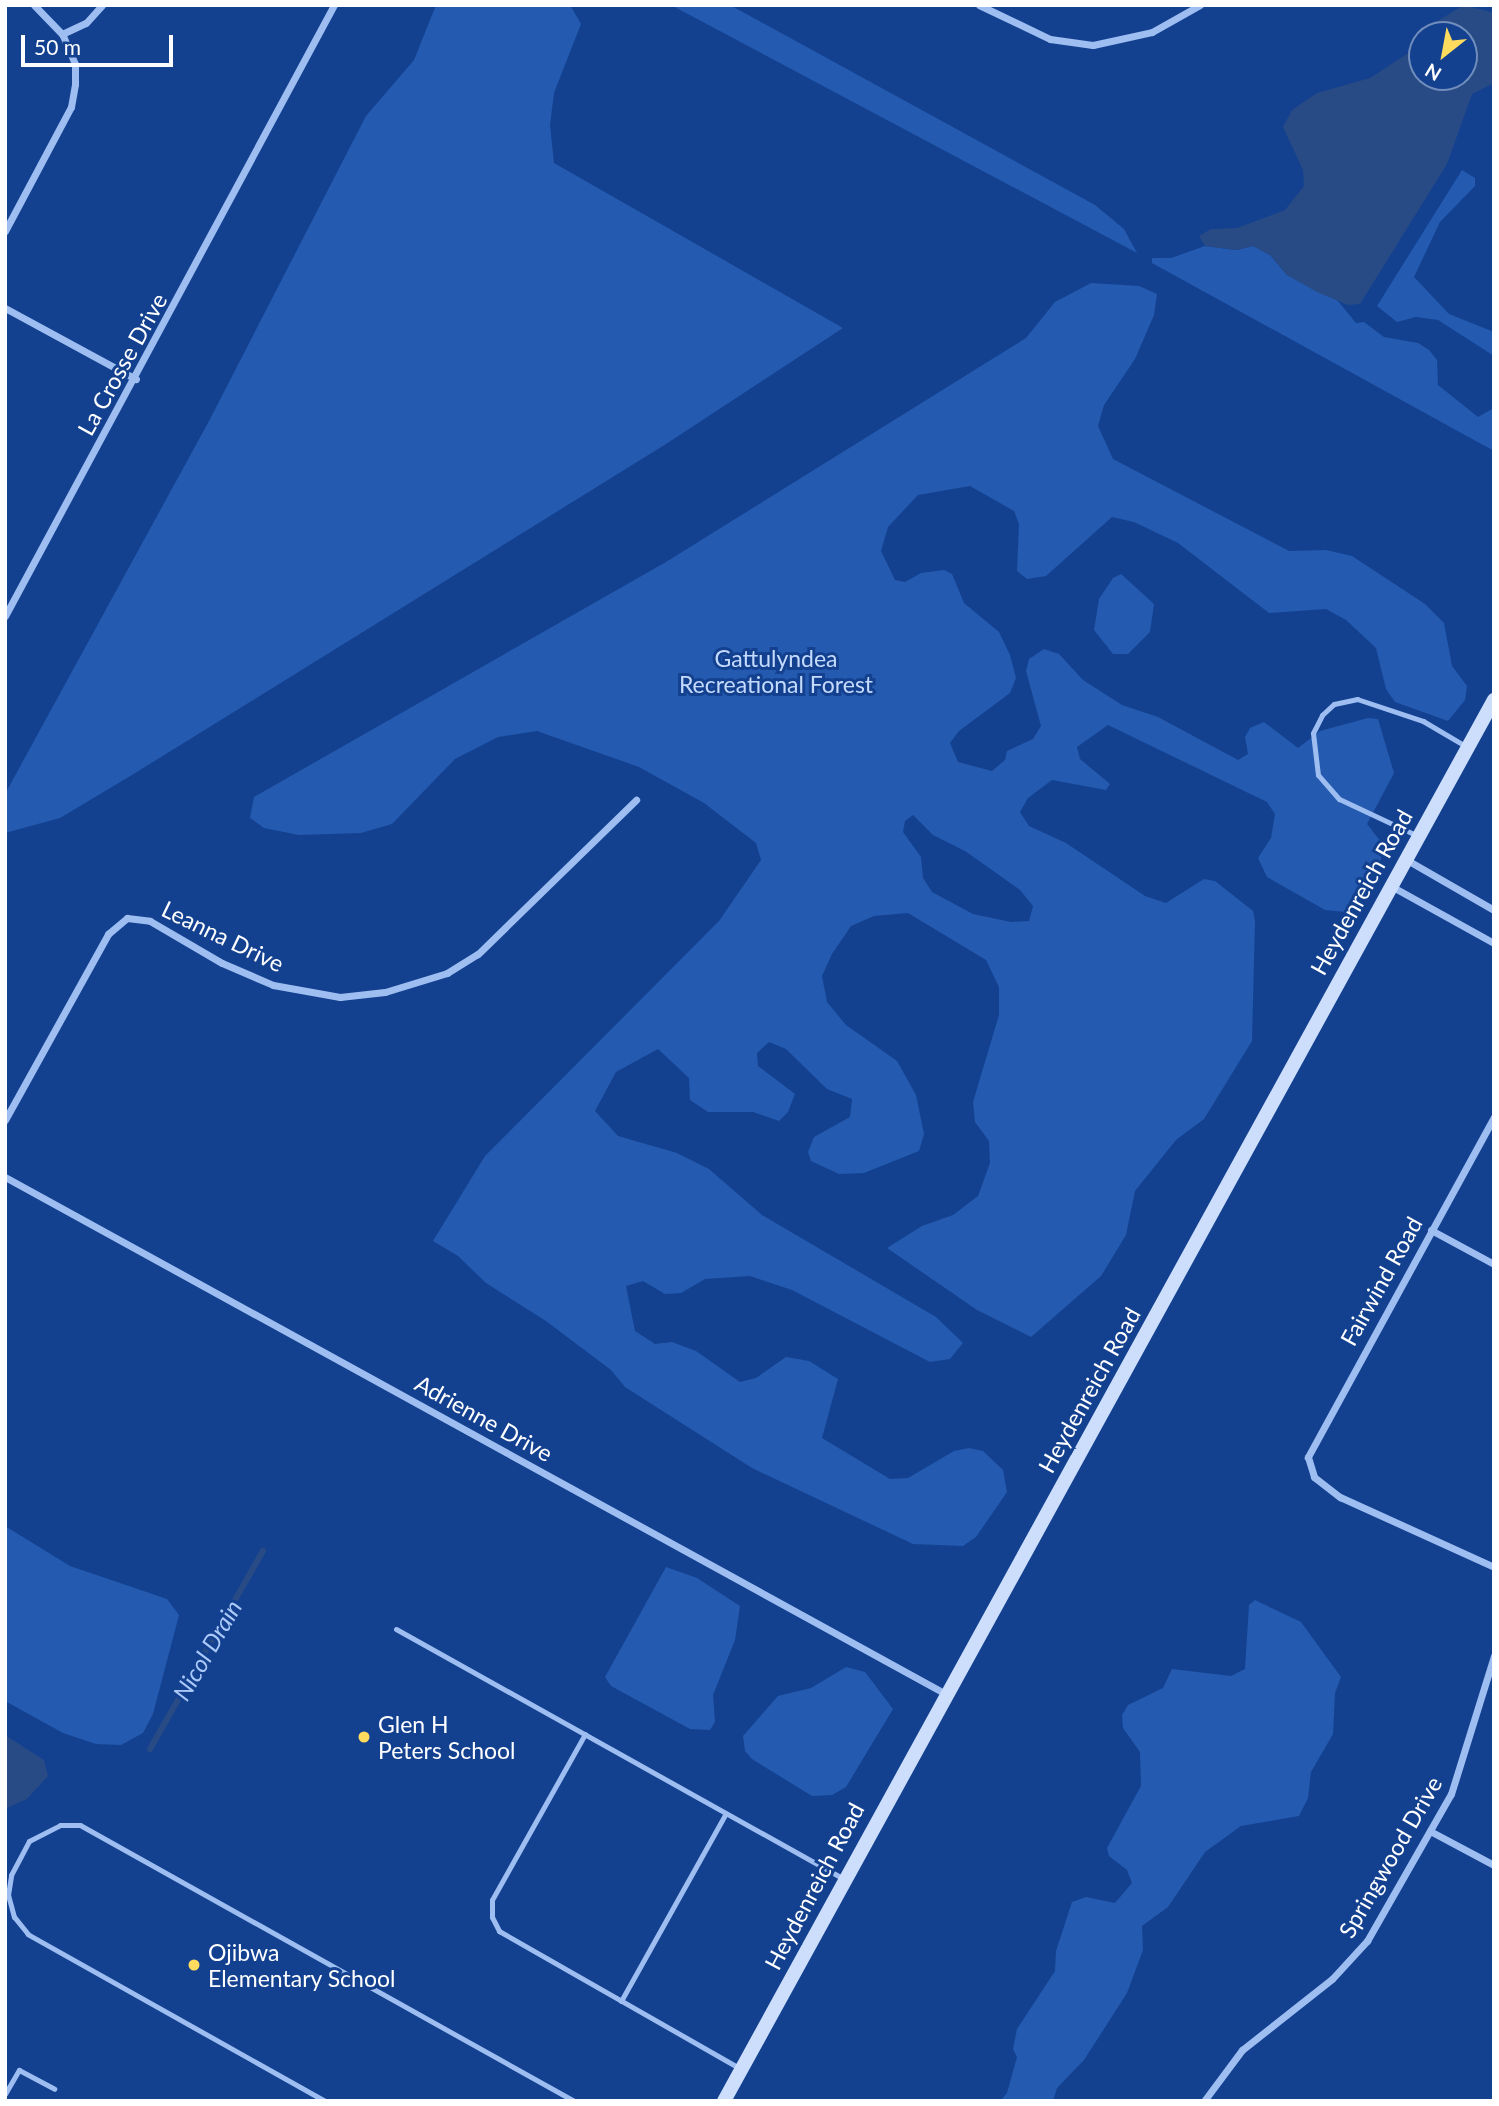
<!DOCTYPE html>
<html>
<head>
<meta charset="utf-8">
<style>
  body { margin:0 }
  #map { position:relative; width:1499px; height:2106px; overflow:hidden; background:#134190; font-family:Lato,sans-serif }
  div>[style] { position:absolute }
  .green>* { inset:0; background:#245aaf }
  .water>* { inset:0; background:#284b85 }
  .stream>* { height:6px; margin:-3px; padding:0 3px; transform-origin:3px; border-radius:3px; background:#284b85 }
  .lane>* { height:5px; margin:-2.5px; padding:0 2.5px; transform-origin:2.5px; border-radius:2.5px; background:#9ebef2 }
  .street>* { height:7px; margin:-3.5px; padding:0 3.5px; transform-origin:3.5px; border-radius:3.5px; background:#9ebef2 }
  .secondary>* { height:14px; margin:-7px; padding:0 7px; transform-origin:7px; border-radius:7px; background:#ccdefc }
  .dots>* { width:19px; height:19px; translate:-50% -50%; box-sizing:border-box; border:4px solid #134190; border-radius:50% }
  span { translate:-50% -50%; white-space:nowrap; text-align:center; line-height:1.15; -webkit-text-stroke:6px #134190; paint-order:stroke }
  .street-label { font-size:23px; color:#fff }
  .park-label { font-size:23px; color:#c5dbfd }
  .poi-label { font-size:23px; color:#fff }
  .left { translate:0 -50%; text-align:left }
  .water-label { font-size:24px; color:#aac9f9; font-style:italic }
  .frame { position:absolute; inset:0; border:7px solid #fff; pointer-events:none }
  .north { position:absolute; left:1408px; top:21px; width:70px; height:70px; box-sizing:border-box; background:#134190; border:2px solid #718dbc; border-radius:50%; rotate:211deg; font-size:19px; font-weight:700; line-height:28px; text-align:center; color:#fff }
  .north::after { content:''; display:block; margin:auto; width:24px; height:32px; background:#ffdb5e; clip-path:polygon(50% 0,100% 100%,50% 72%,0 100%) }
  .scale { position:absolute; left:21px; top:35px; width:152px; height:32px; box-sizing:border-box; border:4px solid #fff; border-top:0; padding-left:9px; font-size:21px; line-height:24px; white-space:nowrap; color:#fff; -webkit-text-stroke:5px #134190; paint-order:stroke }
</style>
</head>
<body>
<div id="map">
  <div class="green">
    <i style="clip-path:polygon(436px 5px,570px 5px,581px 24px,554px 93px,550px 125px,554px 163px,843px 328px,666px 444px,132px 775px,60px 818px,5px 833px,5px 794px,209px 421px,366px 116px,414px 60px)"></i>
    <i style="clip-path:polygon(671px 5px,730px 5px,1095px 205px,1124px 229px,1137px 253px)"></i>
    <i style="clip-path:polygon(1462px 170px,1475px 178px,1475px 186px,1440px 222px,1414px 277px,1449px 314px,1494px 332px,1494px 356px,1438px 320px,1416px 317px,1397px 322px,1377px 306px)"></i>
    <i style="clip-path:polygon(1205px 246px,1236px 250px,1253px 246px,1270px 255px,1287px 275px,1338px 301px,1356px 323px,1364px 322px,1384px 337px,1418px 343px,1429px 350px,1437px 360px,1438px 385px,1478px 417px,1494px 408px,1494px 451px,1152px 263px,1152px 258px,1171px 258px)"></i>
    <i style="clip-path:polygon(evenodd,1091px 283px,1139px 286px,1157px 294px,1154px 315px,1135px 359px,1104px 405px,1098px 426px,1113px 459px,1289px 551px,1326px 550px,1352px 556px,1425px 604px,1444px 623px,1452px 666px,1467px 686px,1465px 700px,1448px 721px,1395px 702px,1386px 689px,1376px 648px,1346px 620px,1326px 609px,1269px 613px,1178px 543px,1134px 522px,1112px 517px,1046px 576px,1027px 579px,1017px 571px,1019px 524px,1014px 511px,970px 486px,918px 495px,888px 527px,881px 551px,895px 580px,905px 582px,921px 573px,944px 570px,952px 574px,964px 603px,999px 632px,1010px 655px,1016px 678px,1010px 693px,959px 731px,950px 743px,958px 762px,992px 771px,1005px 760px,1007px 751px,1033px 739px,1041px 726px,1026px 671px,1029px 659px,1044px 649px,1059px 654px,1083px 680px,1122px 705px,1158px 717px,1238px 760px,1248px 754px,1245px 737px,1250px 728px,1264px 722px,1298px 748px,1320px 731px,1368px 718px,1378px 719px,1394px 773px,1367px 824px,1381px 842px,1381px 861px,1345px 912px,1325px 910px,1267px 877px,1258px 858px,1271px 838px,1275px 814px,1267px 802px,1108px 725px,1077px 747px,1080px 759px,1110px 784px,1106px 790px,1052px 780px,1028px 798px,1020px 812px,1029px 826px,1066px 843px,1145px 896px,1166px 903px,1204px 879px,1215px 881px,1253px 911px,1255px 921px,1252px 1041px,1204px 1119px,1176px 1140px,1135px 1191px,1126px 1235px,1101px 1276px,1031px 1337px,977px 1310px,887px 1248px,922px 1226px,953px 1215px,978px 1196px,990px 1163px,989px 1141px,975px 1122px,973px 1102px,999px 1015px,999px 987px,986px 960px,908px 913px,874px 916px,851px 926px,832px 954px,822px 976px,827px 1002px,846px 1025px,897px 1061px,916px 1095px,924px 1134px,919px 1151px,864px 1173px,839px 1174px,811px 1161px,808px 1152px,814px 1137px,850px 1117px,852px 1099px,827px 1089px,786px 1049px,769px 1042px,757px 1053px,758px 1066px,795px 1094px,788px 1112px,779px 1121px,753px 1112px,708px 1112px,690px 1100px,689px 1078px,658px 1049px,616px 1072px,595px 1111px,618px 1136px,677px 1153px,709px 1169px,762px 1215px,936px 1317px,963px 1343px,950px 1359px,930px 1362px,792px 1290px,750px 1276px,705px 1279px,681px 1293px,665px 1294px,643px 1281px,626px 1286px,635px 1331px,655px 1344px,672px 1342px,696px 1351px,740px 1382px,756px 1378px,786px 1357px,809px 1361px,838px 1379px,822px 1438px,890px 1479px,908px 1478px,954px 1451px,969px 1448px,983px 1451px,1003px 1470px,1007px 1492px,976px 1537px,963px 1546px,913px 1544px,752px 1468px,625px 1387px,611px 1370px,546px 1321px,486px 1283px,458px 1256px,433px 1241px,485px 1156px,719px 921px,761px 860px,756px 843px,704px 803px,639px 767px,537px 731px,498px 737px,455px 759px,392px 824px,361px 833px,299px 835px,264px 828px,250px 818px,254px 797px,666px 562px,1026px 338px,1055px 302px,1091px 283px,913px 815px,933px 835px,965px 851px,1020px 890px,1033px 906px,1029px 921px,1011px 922px,973px 914px,932px 892px,923px 878px,921px 857px,903px 832px,905px 821px,913px 815px)"></i>
    <i style="clip-path:polygon(1121px 574px,1154px 604px,1150px 632px,1128px 654px,1113px 654px,1094px 630px,1099px 599px,1113px 578px)"></i>
    <i style="clip-path:polygon(5px 1526px,70px 1566px,167px 1599px,179px 1615px,153px 1714px,143px 1733px,121px 1745px,96px 1744px,63px 1733px,5px 1701px)"></i>
    <i style="clip-path:polygon(666px 1567px,697px 1578px,740px 1606px,735px 1640px,713px 1695px,715px 1722px,710px 1730px,690px 1729px,611px 1686px,605px 1677px)"></i>
    <i style="clip-path:polygon(1255px 1600px,1301px 1622px,1341px 1677px,1335px 1693px,1333px 1734px,1311px 1772px,1308px 1798px,1299px 1816px,1241px 1826px,1205px 1852px,1168px 1907px,1142px 1926px,1143px 1950px,1127px 1993px,1084px 2060px,1057px 2088px,1053px 2101px,1000px 2101px,1007px 2093px,1017px 2057px,1013px 2049px,1017px 2029px,1055px 1971px,1056px 1951px,1072px 1902px,1086px 1897px,1115px 1903px,1132px 1883px,1127px 1870px,1109px 1856px,1107px 1848px,1141px 1786px,1140px 1752px,1123px 1728px,1122px 1715px,1128px 1705px,1163px 1688px,1172px 1669px,1231px 1676px,1245px 1669px,1249px 1605px)"></i>
    <i style="clip-path:polygon(846px 1667px,865px 1672px,893px 1709px,846px 1787px,832px 1795px,812px 1796px,752px 1759px,745px 1751px,743px 1736px,778px 1696px,811px 1688px)"></i>
  </div>
  <div class="water">
    <i style="clip-path:polygon(1464px 5px,1494px 13px,1494px 83px,1472px 94px,1447px 164px,1360px 304px,1348px 305px,1317px 292px,1287px 275px,1270px 255px,1253px 246px,1236px 250px,1205px 246px,1199px 236px,1211px 229px,1237px 228px,1285px 210px,1304px 186px,1303px 170px,1283px 127px,1292px 110px,1317px 93px,1370px 78px,1416px 48px,1422px 39px,1422px 77px,1464px 77px,1464px 35px,1425px 35px,1431px 25px)"></i>
    <i style="clip-path:polygon(5px 1735px,44px 1760px,48px 1776px,27px 1799px,5px 1809px)"></i>
  </div>
  <div class="stream">
    <i style="left:150px;top:1749px;width:228px;rotate:-60.3deg"></i>
  </div>
  <div class="lane">
    <i style="left:1418px;top:836px;width:87px;rotate:-154.9deg"></i>
    <i style="left:1339px;top:799px;width:32px;rotate:-131deg"></i>
    <i style="left:1318px;top:775px;width:42px;rotate:-96.8deg"></i>
    <i style="left:1313px;top:733px;width:20px;rotate:-63deg"></i>
    <i style="left:1322px;top:715px;width:16px;rotate:-43deg"></i>
    <i style="left:1334px;top:704px;width:24px;rotate:-12deg"></i>
    <i style="left:1357px;top:699px;width:70px;rotate:18.4deg"></i>
    <i style="left:1423px;top:721px;width:51px;rotate:30.6deg"></i>
    <i style="left:396px;top:1629px;width:513px;rotate:29.16deg"></i>
    <i style="left:585px;top:1734px;width:190px;rotate:119.3deg"></i>
    <i style="left:492px;top:1900px;width:17px;rotate:90deg"></i>
    <i style="left:492px;top:1917px;width:16px;rotate:63deg"></i>
    <i style="left:499px;top:1931px;width:279px;rotate:29.7deg"></i>
    <i style="left:621px;top:2001px;width:215px;rotate:-60.8deg"></i>
    <i style="left:5px;top:2094px;width:28px;rotate:-60deg"></i>
    <i style="left:19px;top:2070px;width:40px;rotate:28deg"></i>
    <i style="left:325px;top:2101px;width:341px;rotate:-150.7deg"></i>
    <i style="left:28px;top:1934px;width:22px;rotate:-129deg"></i>
    <i style="left:14px;top:1917px;width:23px;rotate:-105deg"></i>
    <i style="left:8px;top:1895px;width:20px;rotate:-81deg"></i>
    <i style="left:11px;top:1875px;width:38px;rotate:-62deg"></i>
    <i style="left:29px;top:1841px;width:35px;rotate:-27deg"></i>
    <i style="left:60px;top:1825px;width:20px"></i>
    <i style="left:80px;top:1825px;width:566px;rotate:29.19deg"></i>
  </div>
  <div class="street">
    <i style="left:979px;top:5px;width:79px;rotate:25.6deg"></i>
    <i style="left:1050px;top:39px;width:43px;rotate:7.9deg"></i>
    <i style="left:1093px;top:45px;width:60px;rotate:-12.4deg"></i>
    <i style="left:1152px;top:32px;width:55px;rotate:-29.4deg"></i>
    <i style="left:62px;top:34px;width:26px;rotate:-25deg"></i>
    <i style="left:86px;top:23px;width:24px;rotate:-48deg"></i>
    <i style="left:5px;top:231px;width:140px;rotate:-62deg"></i>
    <i style="left:71px;top:107px;width:23px;rotate:-80deg"></i>
    <i style="left:75px;top:84px;width:20px;rotate:-90deg"></i>
    <i style="left:75px;top:64px;width:33px;rotate:-113deg"></i>
    <i style="left:62px;top:34px;width:40px;rotate:-134deg"></i>
    <i style="left:5px;top:308px;width:149px;rotate:28.5deg"></i>
    <i style="left:5px;top:616px;width:694px;rotate:-61.7deg"></i>
    <i style="left:1407px;top:860px;width:100px;rotate:29.9deg"></i>
    <i style="left:1391px;top:886px;width:118px;rotate:29deg"></i>
    <i style="left:1494px;top:1117px;width:388px;rotate:118.7deg"></i>
    <i style="left:1308px;top:1457px;width:21px;rotate:73deg"></i>
    <i style="left:1314px;top:1477px;width:33px;rotate:38deg"></i>
    <i style="left:1340px;top:1497px;width:169px;rotate:24.4deg"></i>
    <i style="left:5px;top:1120px;width:213px;rotate:-61deg"></i>
    <i style="left:108px;top:934px;width:25px;rotate:-40deg"></i>
    <i style="left:127px;top:918px;width:23px;rotate:7deg"></i>
    <i style="left:150px;top:921px;width:83px;rotate:30.3deg"></i>
    <i style="left:222px;top:963px;width:56px;rotate:23.3deg"></i>
    <i style="left:273px;top:985px;width:68px;rotate:10.2deg"></i>
    <i style="left:340px;top:997px;width:45px;rotate:-6.3deg"></i>
    <i style="left:385px;top:992px;width:65px;rotate:-17deg"></i>
    <i style="left:447px;top:973px;width:36px;rotate:-32deg"></i>
    <i style="left:478px;top:954px;width:221px;rotate:-44.3deg"></i>
    <i style="left:5px;top:1177px;width:1071px;rotate:28.79deg"></i>
    <i style="left:1431px;top:1230px;width:72px;rotate:28.4deg"></i>
    <i style="left:1430px;top:1831px;width:72px;rotate:28deg"></i>
    <i style="left:1204px;top:2101px;width:64px;rotate:-53.3deg"></i>
    <i style="left:1242px;top:2050px;width:115px;rotate:-38.3deg"></i>
    <i style="left:1332px;top:1979px;width:52px;rotate:-47.4deg"></i>
    <i style="left:1367px;top:1941px;width:169px;rotate:-60.3deg"></i>
    <i style="left:1451px;top:1794px;width:145px;rotate:-72.7deg"></i>
  </div>
  <div class="secondary">
    <i style="left:724px;top:2101px;width:1599px;rotate:-61.21deg"></i>
  </div>
  <div class="dots">
    <i style="left:364px;top:1737px;background:#ffdb5e"></i>
    <i style="left:194px;top:1965px;background:#ffdb5e"></i>
  </div>
  <div class="street-label">
    <span style="left:122px;top:364px;rotate:-61deg">La Crosse Drive</span>
    <span style="left:1361px;top:892px;rotate:-61deg">Heydenreich Road</span>
    <span style="left:223px;top:936px;rotate:26deg">Leanna Drive</span>
    <span style="left:1381px;top:1281px;rotate:-61deg">Fairwind Road</span>
    <span style="left:1089px;top:1390px;rotate:-61deg">Heydenreich Road</span>
    <span style="left:484px;top:1418px;rotate:29deg">Adrienne Drive</span>
    <span style="left:1390px;top:1857px;rotate:-60deg">Springwood Drive</span>
    <span style="left:814px;top:1886px;rotate:-62deg">Heydenreich Road</span>
  </div>
  <div class="park-label">
    <span style="left:776px;top:671px">Gattulyndea<br>Recreational Forest</span>
  </div>
  <div class="poi-label">
    <span class="left" style="left:378px;top:1737px">Glen H<br>Peters School</span>
    <span class="left" style="left:208px;top:1965px">Ojibwa<br>Elementary School</span>
  </div>
  <div class="water-label">
    <span style="left:207px;top:1650px;rotate:-60deg">Nicol Drain</span>
  </div>
  <div class="frame"></div>
  <div class="north">N</div>
  <div class="scale">50 m</div>
</div>
</body>
</html>
